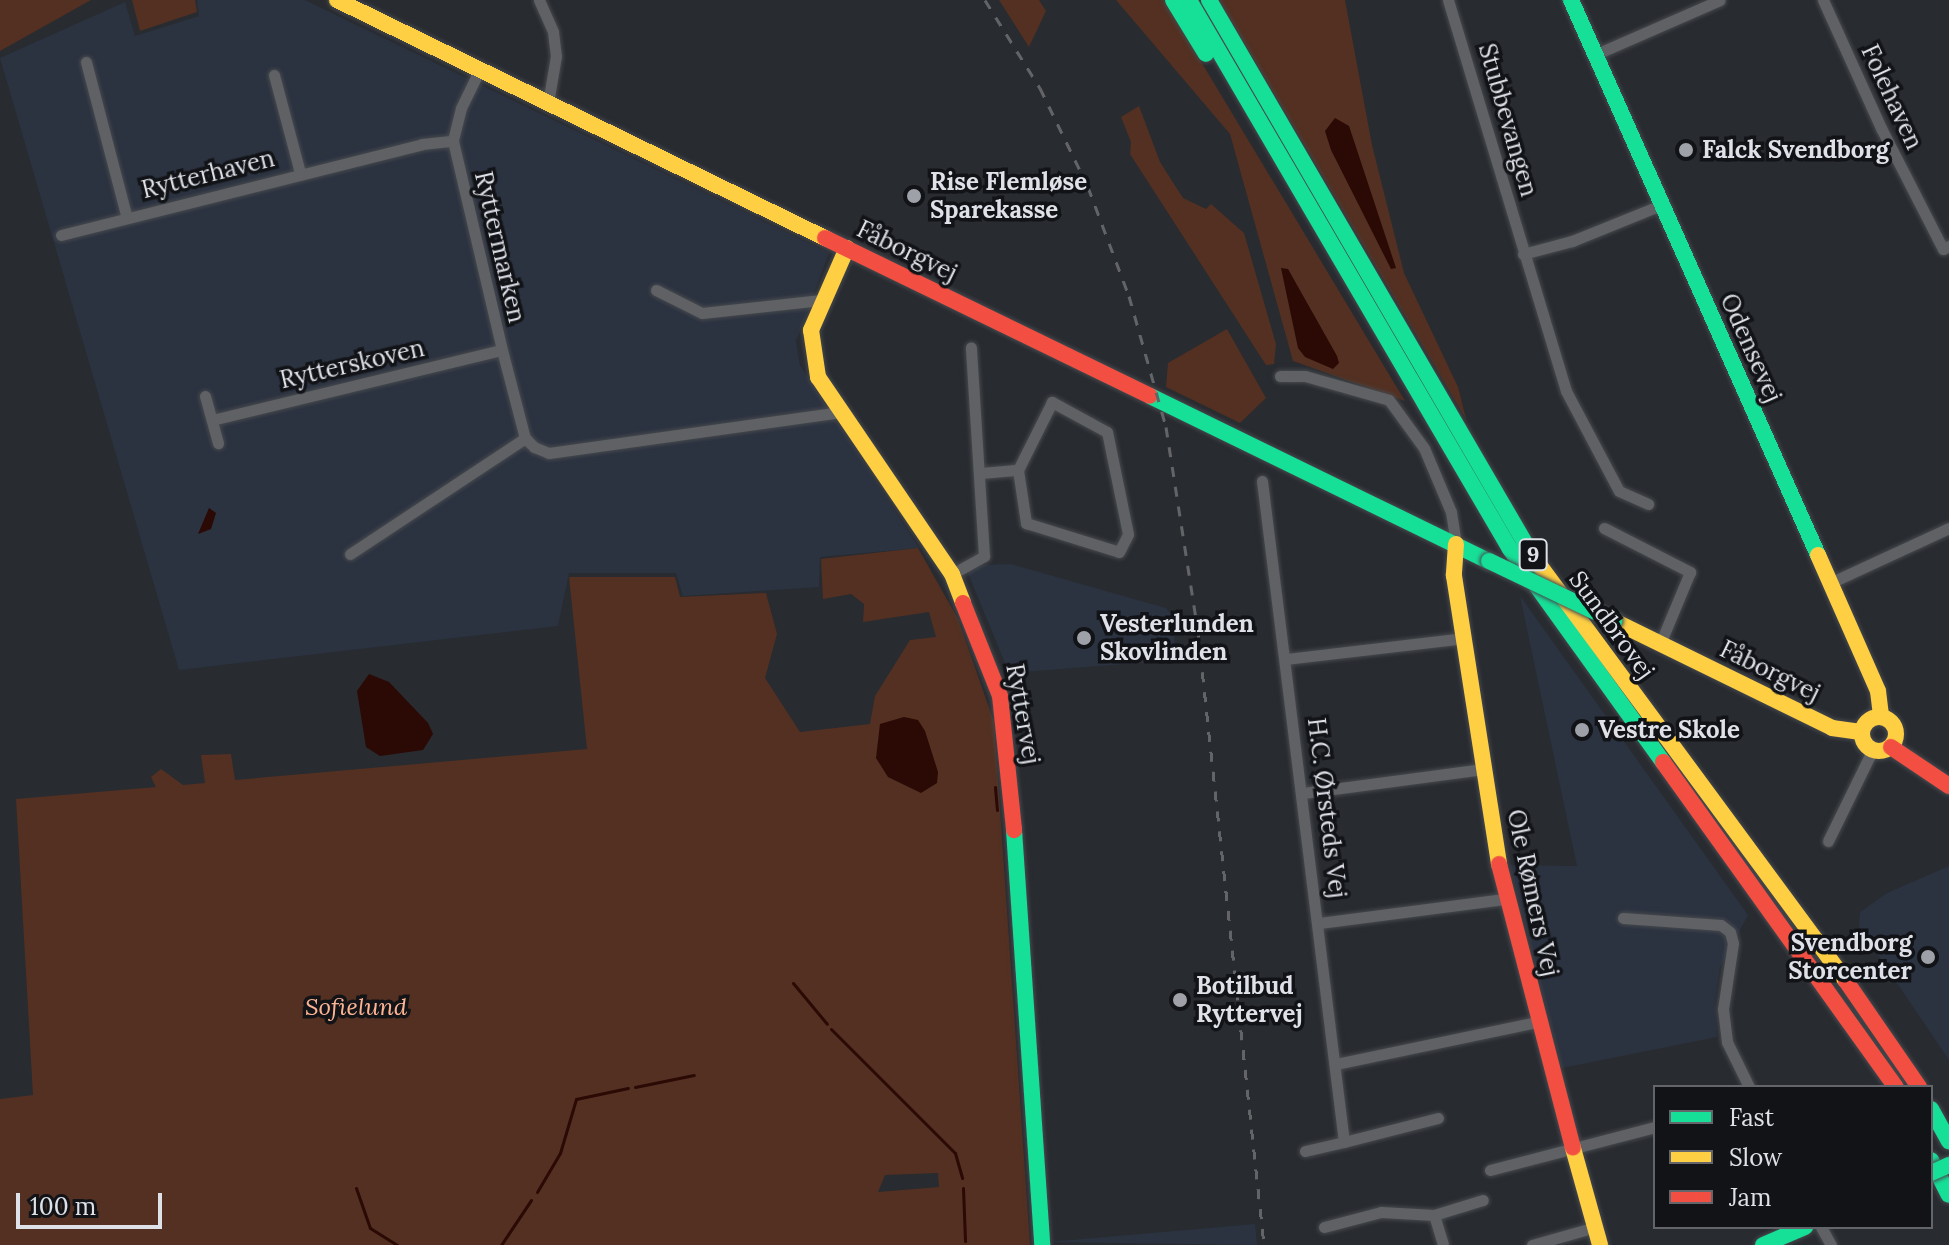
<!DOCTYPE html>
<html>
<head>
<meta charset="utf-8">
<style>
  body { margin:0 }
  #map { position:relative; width:1949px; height:1245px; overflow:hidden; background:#282b30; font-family:Lora,serif }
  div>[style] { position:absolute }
  .built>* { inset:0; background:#2b3240 }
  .green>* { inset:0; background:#533021 }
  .water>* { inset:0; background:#2b0904 }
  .stream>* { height:3px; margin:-1.5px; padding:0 1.5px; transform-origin:1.5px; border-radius:1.5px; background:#2b0904 }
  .roads { filter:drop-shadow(0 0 2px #46494d) drop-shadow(0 0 2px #46494d) }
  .street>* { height:11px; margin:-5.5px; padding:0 5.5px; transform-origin:5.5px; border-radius:5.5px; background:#5f6164 }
  .fast>* { height:16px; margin:-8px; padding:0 8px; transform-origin:8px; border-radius:8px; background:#16e098 }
  .slow>* { height:16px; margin:-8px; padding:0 8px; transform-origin:8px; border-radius:8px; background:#ffcf43 }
  .slow>.ring { margin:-8px; padding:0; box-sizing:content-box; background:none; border:16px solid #ffcf43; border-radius:50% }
  .jam>* { height:16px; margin:-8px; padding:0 8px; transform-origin:8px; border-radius:8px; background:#f24e42 }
  .rail>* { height:3px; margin-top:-1.5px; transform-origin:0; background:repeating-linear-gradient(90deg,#636467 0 10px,transparent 0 20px) }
  .bridges { filter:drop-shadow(0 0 2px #46494d) drop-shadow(0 0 2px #46494d) }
  .fast-bridge>* { height:16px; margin:-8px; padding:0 8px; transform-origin:8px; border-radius:8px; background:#16e098 }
  .dots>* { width:22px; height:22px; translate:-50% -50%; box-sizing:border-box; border:4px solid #111317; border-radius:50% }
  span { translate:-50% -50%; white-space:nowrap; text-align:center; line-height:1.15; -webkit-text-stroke:7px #111317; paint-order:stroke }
  .shield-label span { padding:2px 6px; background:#111317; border:2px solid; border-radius:6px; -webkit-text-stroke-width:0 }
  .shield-label { font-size:22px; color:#dee1e8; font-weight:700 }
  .street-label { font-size:24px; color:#dee1e8 }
  .poi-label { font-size:24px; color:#dee1e8; font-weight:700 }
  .left { translate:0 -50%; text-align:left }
  .right { translate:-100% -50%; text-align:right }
  .park-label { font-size:24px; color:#feb494; font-style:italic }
  .legend { position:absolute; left:1653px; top:1085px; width:280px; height:144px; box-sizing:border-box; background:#111317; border:2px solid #63656b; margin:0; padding:10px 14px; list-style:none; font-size:24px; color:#dee1e8 }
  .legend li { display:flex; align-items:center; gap:16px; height:40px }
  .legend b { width:40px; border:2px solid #63656b }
  .scale { position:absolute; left:16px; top:1193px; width:146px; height:36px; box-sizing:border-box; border:4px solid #dee1e8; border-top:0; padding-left:10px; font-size:24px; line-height:28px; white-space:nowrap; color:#dee1e8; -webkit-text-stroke:6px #111317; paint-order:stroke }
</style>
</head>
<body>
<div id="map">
  <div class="built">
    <i style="clip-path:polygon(197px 0,305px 0,829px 253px,796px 341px,800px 365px,919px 548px,820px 557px,819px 587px,683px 596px,676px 573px,569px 573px,558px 626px,179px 670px,0 58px,125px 2px,135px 36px,199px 16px)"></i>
    <i style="clip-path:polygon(1011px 564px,1166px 608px,1173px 617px,1176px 660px,1009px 673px,967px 571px,977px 565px)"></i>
    <i style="clip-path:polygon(1520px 596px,1748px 915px,1720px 967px,1715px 1003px,1717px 1037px,1562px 1068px,1510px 865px,1577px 866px)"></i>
    <i style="clip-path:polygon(1949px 866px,1949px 1060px,1859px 927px,1860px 912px,1887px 893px)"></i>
    <i style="clip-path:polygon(1255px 1224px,1257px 1245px,1048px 1242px)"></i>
  </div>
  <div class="green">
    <i style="clip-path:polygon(0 0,91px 0,0 51px)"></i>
    <i style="clip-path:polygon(132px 0,195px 0,197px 12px,140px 31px)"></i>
    <i style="clip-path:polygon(999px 0,1039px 0,1046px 11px,1029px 47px)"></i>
    <i style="clip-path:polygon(1116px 0,1164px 0,1405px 401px,1293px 361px,1230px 134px)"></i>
    <i style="clip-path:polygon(1219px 0,1345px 0,1372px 145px,1404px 273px,1458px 387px,1466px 419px)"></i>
    <i style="clip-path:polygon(1139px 106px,1160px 162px,1183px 198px,1206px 209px,1211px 204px,1244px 233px,1276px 344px,1274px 364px,1266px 365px,1130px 154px,1131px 142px,1121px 117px)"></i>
    <i style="clip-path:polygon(1227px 329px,1266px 398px,1240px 423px,1166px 387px,1168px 363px)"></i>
    <i style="clip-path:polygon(evenodd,918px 548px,958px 619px,994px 722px,1030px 1245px,0 1245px,0 1099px,33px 1095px,16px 799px,156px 787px,151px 777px,161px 769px,183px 785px,205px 783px,201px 755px,231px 754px,235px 780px,587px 749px,569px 577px,675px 577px,680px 597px,766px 593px,777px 634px,765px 678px,800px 732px,870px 724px,875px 696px,910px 640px,936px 637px,929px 612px,863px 622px,864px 604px,851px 594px,823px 599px,821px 559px,918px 548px,938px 1173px,939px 1187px,878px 1192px,885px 1175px,938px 1173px)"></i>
  </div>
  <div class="water">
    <i style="clip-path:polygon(1335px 118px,1349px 126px,1396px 268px,1391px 269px,1331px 150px,1325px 131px)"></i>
    <i style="clip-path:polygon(1281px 268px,1288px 269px,1337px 356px,1339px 363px,1333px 369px,1305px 357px,1298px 348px)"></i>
    <i style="clip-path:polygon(209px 508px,216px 513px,211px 529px,198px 534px)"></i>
    <i style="clip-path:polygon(369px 674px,389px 682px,428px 723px,433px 734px,423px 750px,380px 756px,366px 747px,357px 691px)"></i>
    <i style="clip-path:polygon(904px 717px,918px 720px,925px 731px,938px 772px,937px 783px,921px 793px,888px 777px,876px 758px,880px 724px)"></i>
  </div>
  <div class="stream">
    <i style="left:995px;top:787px;width:23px;rotate:85deg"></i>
    <i style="left:793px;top:983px;width:53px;rotate:50.3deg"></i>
    <i style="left:831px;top:1029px;width:175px;rotate:45deg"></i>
    <i style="left:955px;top:1153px;width:26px;rotate:74deg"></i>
    <i style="left:635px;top:1087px;width:60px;rotate:-11.5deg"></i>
    <i style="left:356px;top:1188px;width:42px;rotate:70.7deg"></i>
    <i style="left:370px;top:1228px;width:32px;rotate:32deg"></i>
    <i style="left:963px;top:1188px;width:53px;rotate:87.8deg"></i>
    <i style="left:537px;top:1192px;width:45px;rotate:-59.5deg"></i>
    <i style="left:560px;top:1153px;width:56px;rotate:-73.5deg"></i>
    <i style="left:576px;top:1099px;width:53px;rotate:-11.9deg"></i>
    <i style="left:501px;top:1245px;width:54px;rotate:-56.3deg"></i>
  </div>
  <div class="roads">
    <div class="street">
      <i style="left:539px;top:0;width:35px;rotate:66deg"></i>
      <i style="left:553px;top:32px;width:24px;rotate:83deg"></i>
      <i style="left:556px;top:56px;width:48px;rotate:99.7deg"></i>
      <i style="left:1448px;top:0;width:408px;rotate:73.2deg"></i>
      <i style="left:1566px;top:391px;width:113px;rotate:62.1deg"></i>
      <i style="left:1619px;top:491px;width:32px;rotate:24deg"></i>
      <i style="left:1823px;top:0;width:141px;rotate:65.6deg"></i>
      <i style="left:1881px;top:128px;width:136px;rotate:62.9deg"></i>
      <i style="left:1943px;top:249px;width:7px;rotate:-27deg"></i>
      <i style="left:1594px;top:55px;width:137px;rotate:-23.6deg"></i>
      <i style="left:86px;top:62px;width:161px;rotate:75.3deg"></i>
      <i style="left:480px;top:69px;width:43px;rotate:116deg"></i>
      <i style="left:461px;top:108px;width:34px;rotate:104deg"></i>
      <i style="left:453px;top:141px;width:215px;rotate:76.8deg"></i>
      <i style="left:502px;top:350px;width:91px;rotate:75.4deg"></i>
      <i style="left:525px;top:438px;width:13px;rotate:45deg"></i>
      <i style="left:534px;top:447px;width:16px;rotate:22deg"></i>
      <i style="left:549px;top:453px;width:293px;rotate:-8deg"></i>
      <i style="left:274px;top:75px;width:101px;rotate:75.1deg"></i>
      <i style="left:61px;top:235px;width:372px;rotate:-14.1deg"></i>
      <i style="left:422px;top:144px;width:31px;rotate:-6deg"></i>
      <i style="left:1523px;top:254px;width:51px;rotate:-14.9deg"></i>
      <i style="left:1572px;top:241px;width:96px;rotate:-22deg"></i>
      <i style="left:656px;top:290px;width:51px;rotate:26.6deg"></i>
      <i style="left:702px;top:313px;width:120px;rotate:-6.2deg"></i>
      <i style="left:1280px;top:376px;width:25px"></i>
      <i style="left:1305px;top:376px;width:87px;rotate:15.9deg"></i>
      <i style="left:1389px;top:400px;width:59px;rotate:53.9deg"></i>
      <i style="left:1424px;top:448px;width:69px;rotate:67.1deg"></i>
      <i style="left:1451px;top:512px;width:32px;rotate:81deg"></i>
      <i style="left:205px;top:396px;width:49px;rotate:74.5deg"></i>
      <i style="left:212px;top:420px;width:298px;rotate:-13.6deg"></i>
      <i style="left:981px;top:473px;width:37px;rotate:-5deg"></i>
      <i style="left:1018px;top:470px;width:54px;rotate:81.4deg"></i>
      <i style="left:1026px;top:523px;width:97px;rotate:17.3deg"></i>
      <i style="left:1119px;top:552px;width:20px;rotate:-63deg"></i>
      <i style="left:1128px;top:534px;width:104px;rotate:-101.6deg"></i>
      <i style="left:1107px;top:432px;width:63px;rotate:-151.4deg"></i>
      <i style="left:1052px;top:402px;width:76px;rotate:116.6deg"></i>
      <i style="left:1262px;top:481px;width:666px;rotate:82.93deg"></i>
      <i style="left:1344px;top:1142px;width:40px;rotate:167deg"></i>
      <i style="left:1604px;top:528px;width:97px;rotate:27.1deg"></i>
      <i style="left:1690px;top:572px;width:78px;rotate:112.6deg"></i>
      <i style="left:350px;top:554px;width:210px;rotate:-33.5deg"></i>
      <i style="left:952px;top:574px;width:37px;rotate:-29deg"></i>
      <i style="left:984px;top:556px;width:209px;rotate:-93.6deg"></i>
      <i style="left:1830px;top:583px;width:131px;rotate:-24.8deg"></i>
      <i style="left:1286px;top:659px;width:179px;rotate:-6.7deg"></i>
      <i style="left:1303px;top:793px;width:182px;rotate:-7.6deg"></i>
      <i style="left:1828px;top:841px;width:100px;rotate:-63.9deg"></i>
      <i style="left:1623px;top:918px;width:98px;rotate:4.1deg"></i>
      <i style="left:1721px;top:925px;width:11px;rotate:38deg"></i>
      <i style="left:1730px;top:932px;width:11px;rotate:75deg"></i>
      <i style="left:1733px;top:943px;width:67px;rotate:98.6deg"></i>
      <i style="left:1723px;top:1009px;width:33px;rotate:83deg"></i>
      <i style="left:1727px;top:1042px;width:50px;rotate:63.9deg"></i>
      <i style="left:1319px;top:923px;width:187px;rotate:-7.4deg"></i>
      <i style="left:1336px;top:1064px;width:205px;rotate:-11.8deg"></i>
      <i style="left:1344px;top:1142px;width:97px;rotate:-14.3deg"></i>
      <i style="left:1490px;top:1170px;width:171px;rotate:-14.6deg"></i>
      <i style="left:1434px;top:1215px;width:31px;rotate:73deg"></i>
      <i style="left:1324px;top:1227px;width:59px;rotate:-14.7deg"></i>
      <i style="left:1381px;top:1212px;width:53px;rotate:3.2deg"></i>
      <i style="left:1434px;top:1215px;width:51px;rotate:-17deg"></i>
      <i style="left:1821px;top:1227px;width:21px;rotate:61deg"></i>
      <i style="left:1532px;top:1245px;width:66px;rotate:-15.9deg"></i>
    </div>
    <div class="fast">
      <i style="left:1173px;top:0;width:63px;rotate:58.6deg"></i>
      <i style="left:1189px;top:0;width:636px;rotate:59.69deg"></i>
      <i style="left:1510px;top:549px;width:262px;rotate:54.3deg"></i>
      <i style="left:1209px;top:0;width:642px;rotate:59.8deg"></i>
      <i style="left:1571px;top:0;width:607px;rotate:66.01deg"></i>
      <i style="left:1150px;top:396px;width:377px;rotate:26deg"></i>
      <i style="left:1014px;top:830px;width:416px;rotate:86.1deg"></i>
      <i style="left:1931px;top:1109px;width:37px;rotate:61deg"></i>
      <i style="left:1931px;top:1160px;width:39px;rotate:63deg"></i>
      <i style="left:1763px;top:1245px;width:46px;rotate:-23.2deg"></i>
    </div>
    <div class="slow">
      <i style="left:337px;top:0;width:543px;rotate:26deg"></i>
      <i style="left:847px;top:248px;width:90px;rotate:113.7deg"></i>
      <i style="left:811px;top:330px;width:48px;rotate:81.5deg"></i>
      <i style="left:818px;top:377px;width:238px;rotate:55.8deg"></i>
      <i style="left:952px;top:574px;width:31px;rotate:69deg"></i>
      <i style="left:1456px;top:544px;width:32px;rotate:94deg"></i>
      <i style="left:1454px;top:576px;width:291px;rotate:81.1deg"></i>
      <i style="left:1532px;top:555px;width:529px;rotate:53.61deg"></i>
      <i style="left:1818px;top:555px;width:149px;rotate:66.2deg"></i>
      <i style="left:1878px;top:691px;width:26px;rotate:83deg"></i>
      <i style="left:1614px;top:621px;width:243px;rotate:26.1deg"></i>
      <i style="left:1832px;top:728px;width:29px;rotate:8deg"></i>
      <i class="ring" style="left:1862px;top:717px;width:18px;height:18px"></i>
      <i style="left:1573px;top:1148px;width:101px;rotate:74.4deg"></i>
    </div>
    <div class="jam">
      <i style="left:825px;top:238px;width:361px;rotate:25.9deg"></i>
      <i style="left:963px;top:603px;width:100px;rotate:68.3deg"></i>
      <i style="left:1000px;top:696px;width:135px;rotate:84deg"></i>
      <i style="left:1891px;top:747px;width:70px;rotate:33.9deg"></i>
      <i style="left:1663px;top:762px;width:400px;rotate:54.4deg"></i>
      <i style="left:1499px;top:864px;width:293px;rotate:75.4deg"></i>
      <i style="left:1846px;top:981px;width:129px;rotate:55.4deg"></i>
    </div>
  </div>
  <div class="rail">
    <i style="left:985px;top:0;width:104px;rotate:58deg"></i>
    <i style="left:1040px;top:88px;width:110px;rotate:64.1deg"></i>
    <i style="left:1088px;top:187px;width:116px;rotate:69.4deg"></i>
    <i style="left:1129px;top:296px;width:136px;rotate:74.2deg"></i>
    <i style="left:1166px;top:427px;width:207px;rotate:81.1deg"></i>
    <i style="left:1198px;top:632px;width:617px;rotate:83.85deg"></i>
  </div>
  <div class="bridges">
    <div class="fast-bridge">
      <i style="left:1489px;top:561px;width:139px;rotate:25.6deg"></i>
      <i style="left:1931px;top:1173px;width:20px;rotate:-24deg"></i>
    </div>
  </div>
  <div class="dots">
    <i style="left:1686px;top:150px;background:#9ea1a8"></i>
    <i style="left:914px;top:196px;background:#9ea1a8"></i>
    <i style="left:1084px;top:638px;background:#9ea1a8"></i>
    <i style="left:1582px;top:730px;background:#9ea1a8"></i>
    <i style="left:1928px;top:957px;background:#9ea1a8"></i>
    <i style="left:1180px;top:1000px;background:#9ea1a8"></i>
  </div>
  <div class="shield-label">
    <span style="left:1533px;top:555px">9</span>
  </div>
  <div class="street-label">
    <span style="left:1892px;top:97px;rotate:65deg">Folehaven</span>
    <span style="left:1508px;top:120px;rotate:74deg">Stubbevangen</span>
    <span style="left:208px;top:174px;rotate:-14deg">Rytterhaven</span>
    <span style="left:500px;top:247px;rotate:77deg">Ryttermarken</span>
    <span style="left:907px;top:251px;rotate:26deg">Fåborgvej</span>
    <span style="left:1751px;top:348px;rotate:66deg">Odensevej</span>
    <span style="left:352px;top:364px;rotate:-13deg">Rytterskoven</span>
    <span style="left:1612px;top:625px;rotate:54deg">Sundbrovej</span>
    <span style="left:1770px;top:671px;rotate:26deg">Fåborgvej</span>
    <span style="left:1023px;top:714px;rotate:80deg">Ryttervej</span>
    <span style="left:1327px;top:808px;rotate:83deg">H.C. Ørsteds Vej</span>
    <span style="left:1533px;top:893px;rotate:78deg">Ole Rømers Vej</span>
  </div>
  <div class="poi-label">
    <span class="left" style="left:1702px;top:150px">Falck Svendborg</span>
    <span class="left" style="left:930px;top:196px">Rise Flemløse<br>Sparekasse</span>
    <span class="left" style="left:1100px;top:638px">Vesterlunden<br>Skovlinden</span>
    <span class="left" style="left:1598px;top:730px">Vestre Skole</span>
    <span class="right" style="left:1912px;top:957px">Svendborg<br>Storcenter</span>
    <span class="left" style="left:1196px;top:1000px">Botilbud<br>Ryttervej</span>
  </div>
  <div class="park-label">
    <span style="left:356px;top:1007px">Sofielund</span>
  </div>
  <ul class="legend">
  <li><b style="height:10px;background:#16e098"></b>Fast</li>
  <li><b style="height:10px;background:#ffcf43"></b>Slow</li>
  <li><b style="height:10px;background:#f24e42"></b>Jam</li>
  </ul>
  <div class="scale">100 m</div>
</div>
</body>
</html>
